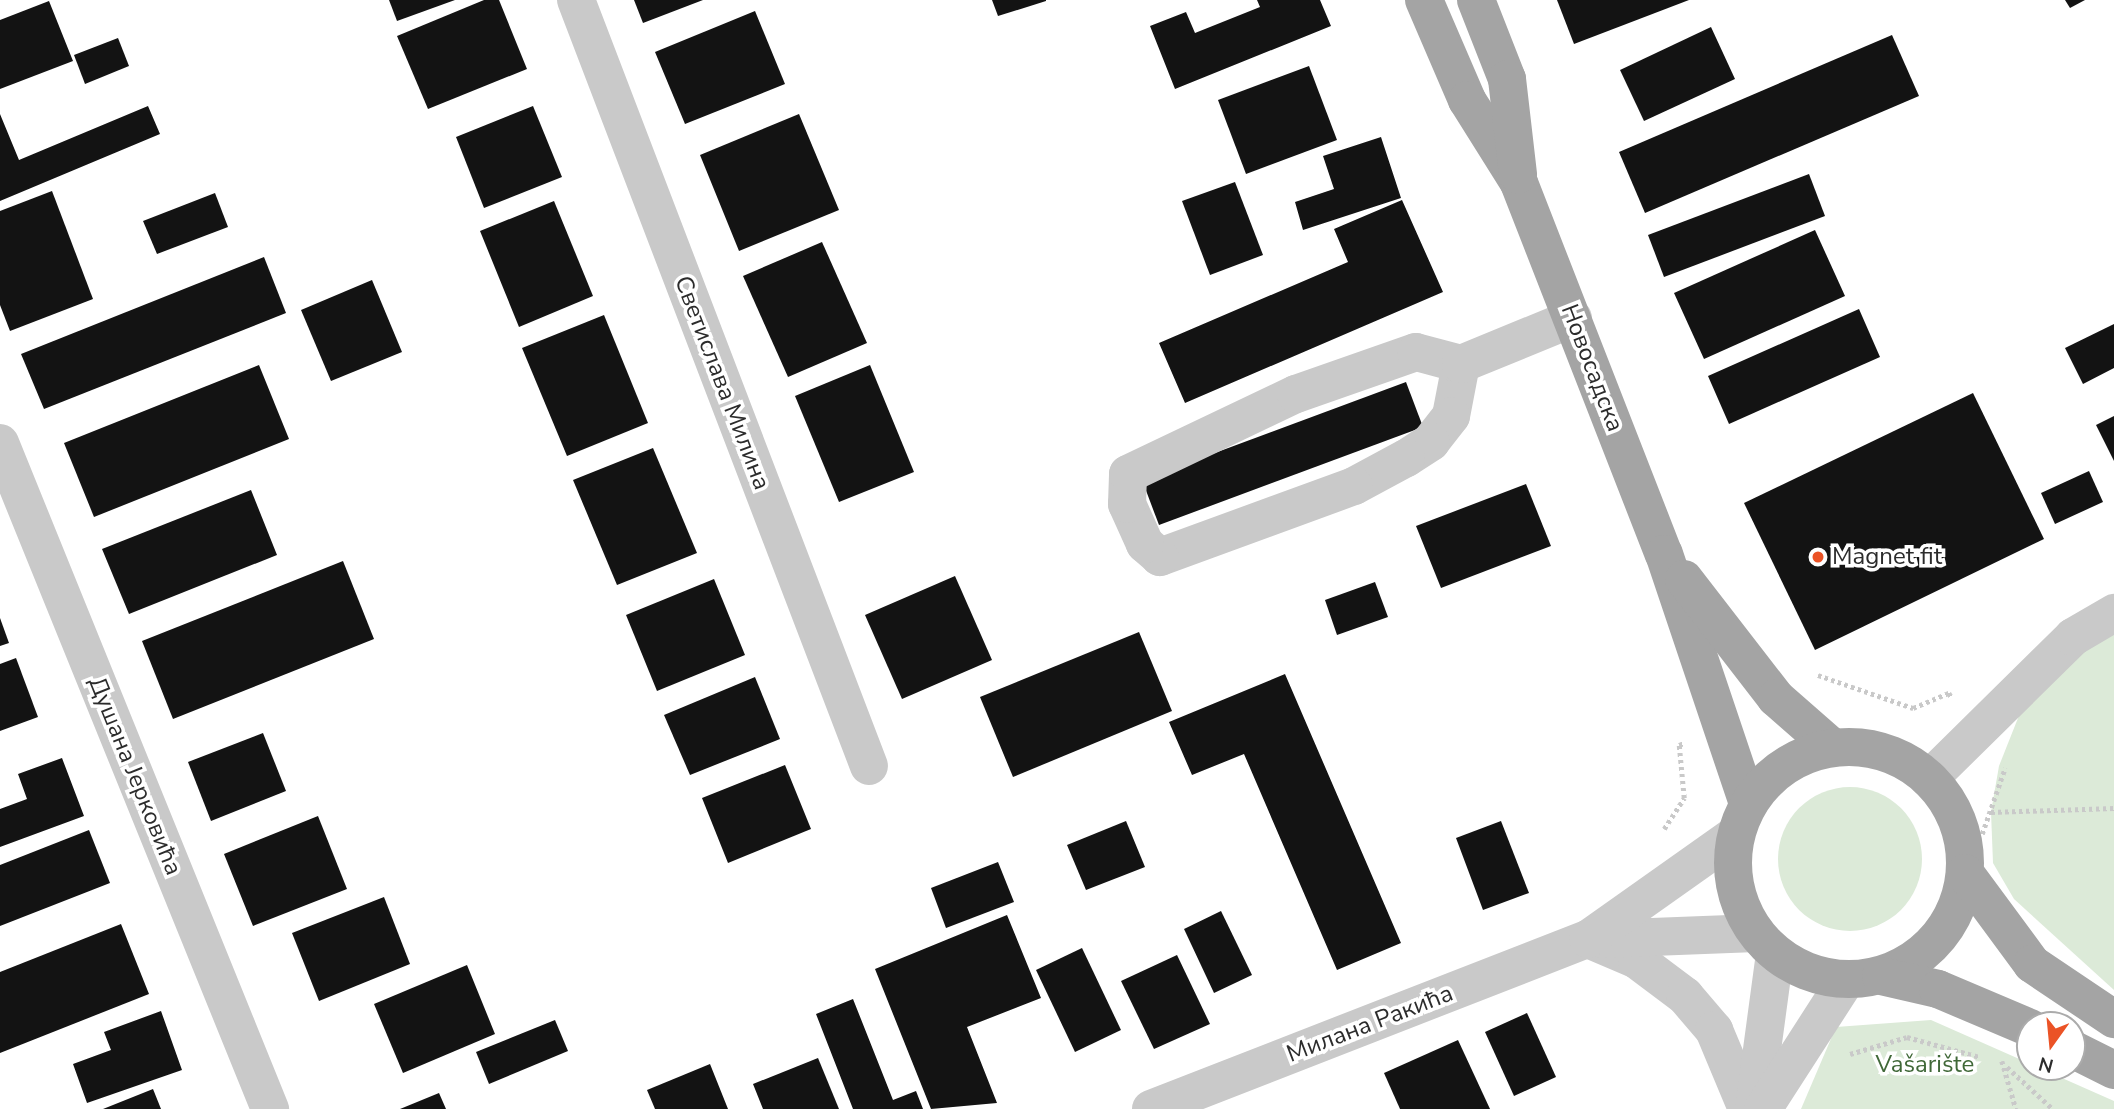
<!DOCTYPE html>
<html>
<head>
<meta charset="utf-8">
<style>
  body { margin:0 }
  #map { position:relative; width:2114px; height:1109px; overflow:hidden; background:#fff; font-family:"Nunito Sans",sans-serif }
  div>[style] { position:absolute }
  .green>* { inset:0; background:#dcead8 }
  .round { border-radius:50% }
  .building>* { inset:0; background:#131313 }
  .path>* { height:4.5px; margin-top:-2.25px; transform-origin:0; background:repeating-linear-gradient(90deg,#c9c9c9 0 3.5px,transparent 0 7px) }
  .minor>* { height:38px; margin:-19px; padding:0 19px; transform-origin:19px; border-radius:19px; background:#c9c9c9 }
  .major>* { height:38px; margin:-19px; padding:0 19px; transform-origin:19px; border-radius:19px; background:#a4a4a4 }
  .major>.ring { margin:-19px; padding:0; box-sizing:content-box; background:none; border:38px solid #a4a4a4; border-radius:50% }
  .dots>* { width:19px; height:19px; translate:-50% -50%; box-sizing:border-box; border:4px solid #fff; border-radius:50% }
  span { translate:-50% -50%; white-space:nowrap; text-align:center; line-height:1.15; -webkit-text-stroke:7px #fff; paint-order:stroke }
  .street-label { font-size:24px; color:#2c2c2c }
  .poi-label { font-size:24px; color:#2c2c2c }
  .left { translate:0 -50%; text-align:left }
  .park-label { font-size:24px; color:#406838 }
  .north { position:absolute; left:2016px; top:1011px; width:70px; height:70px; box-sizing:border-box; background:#fff; border:2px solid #ababab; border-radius:50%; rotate:195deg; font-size:19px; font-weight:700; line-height:28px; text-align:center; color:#2c2c2c }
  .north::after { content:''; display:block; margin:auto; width:24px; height:32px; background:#eb5326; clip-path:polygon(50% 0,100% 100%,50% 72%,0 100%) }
</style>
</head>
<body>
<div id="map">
  <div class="green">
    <i style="clip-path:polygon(2114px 613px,2114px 990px,2014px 899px,1993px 863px,1991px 812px,1999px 766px,2020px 713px)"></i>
    <i class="round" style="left:1778px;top:787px;width:144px;height:144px"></i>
    <i style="clip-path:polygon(1931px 1020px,2114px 1101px,2114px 1109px,1801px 1109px,1836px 1027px)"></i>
  </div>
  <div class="building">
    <i style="clip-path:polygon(389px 0,455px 0,397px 21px)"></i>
    <i style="clip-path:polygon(484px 0,499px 0,527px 69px,428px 109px,397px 36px)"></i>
    <i style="clip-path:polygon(634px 0,703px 0,643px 23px)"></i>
    <i style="clip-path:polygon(992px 0,1046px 0,1046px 1px,998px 16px)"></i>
    <i style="clip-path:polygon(1257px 0,1320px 0,1331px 26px,1175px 89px,1150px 26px,1186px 12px,1195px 33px,1260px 7px)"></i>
    <i style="clip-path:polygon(1557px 0,1689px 0,1574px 44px)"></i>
    <i style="clip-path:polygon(2065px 0,2085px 0,2070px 8px)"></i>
    <i style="clip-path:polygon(49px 1px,73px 61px,0 89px,0 20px)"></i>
    <i style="clip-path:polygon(755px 11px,785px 84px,685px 124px,655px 52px)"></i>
    <i style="clip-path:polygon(1711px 27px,1735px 79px,1644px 121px,1620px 70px)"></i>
    <i style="clip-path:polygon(1892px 35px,1919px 96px,1645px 213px,1619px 152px)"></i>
    <i style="clip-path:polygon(118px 38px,129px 66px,85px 84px,74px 55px)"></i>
    <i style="clip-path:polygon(1309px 66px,1337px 140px,1246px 174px,1218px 100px)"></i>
    <i style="clip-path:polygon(148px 106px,160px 134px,0 201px,0 114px,19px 160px)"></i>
    <i style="clip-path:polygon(533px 106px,562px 177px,484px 208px,456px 137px)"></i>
    <i style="clip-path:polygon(799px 114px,839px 210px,739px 251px,700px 155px)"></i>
    <i style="clip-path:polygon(1381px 137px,1401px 198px,1303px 230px,1295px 202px,1334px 189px,1323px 156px)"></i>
    <i style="clip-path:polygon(1809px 174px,1825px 216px,1664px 277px,1648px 235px)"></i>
    <i style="clip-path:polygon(1235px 182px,1263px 255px,1210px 275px,1182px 201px)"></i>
    <i style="clip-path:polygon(52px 191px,93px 299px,10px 331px,0 305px,0 211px)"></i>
    <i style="clip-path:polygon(215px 193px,228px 227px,157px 254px,143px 221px)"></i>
    <i style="clip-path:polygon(1402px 200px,1443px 292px,1185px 403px,1159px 343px,1348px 262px,1334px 229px)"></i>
    <i style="clip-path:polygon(554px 201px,593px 296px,519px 327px,480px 231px)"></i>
    <i style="clip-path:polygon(1815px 230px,1845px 296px,1704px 359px,1674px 293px)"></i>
    <i style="clip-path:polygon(822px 242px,867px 343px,788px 377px,743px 276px)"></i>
    <i style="clip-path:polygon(264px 257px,286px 313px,44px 409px,21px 354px)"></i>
    <i style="clip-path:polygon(372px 280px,402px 352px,331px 381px,301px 310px)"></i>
    <i style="clip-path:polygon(1859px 309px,1880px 357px,1729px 424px,1708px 376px)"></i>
    <i style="clip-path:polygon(604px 315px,648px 423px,567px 456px,522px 348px)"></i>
    <i style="clip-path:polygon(2114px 324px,2114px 368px,2083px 384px,2065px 348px)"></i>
    <i style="clip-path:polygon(259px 365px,289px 439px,94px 517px,64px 443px)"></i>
    <i style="clip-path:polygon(870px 365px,914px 472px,839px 502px,795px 396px)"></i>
    <i style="clip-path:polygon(1406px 382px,1423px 427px,1159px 525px,1142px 480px)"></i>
    <i style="clip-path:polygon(1973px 393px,2044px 539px,1815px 650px,1744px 503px)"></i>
    <i style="clip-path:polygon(2114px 416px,2114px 461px,2096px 425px)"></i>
    <i style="clip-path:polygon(653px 448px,697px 553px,617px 585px,573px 480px)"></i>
    <i style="clip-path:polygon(2089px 471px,2103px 502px,2055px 524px,2041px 493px)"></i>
    <i style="clip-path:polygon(1526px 484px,1551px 546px,1441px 588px,1416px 526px)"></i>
    <i style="clip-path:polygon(251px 490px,277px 555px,129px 614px,102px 549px)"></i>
    <i style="clip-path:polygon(343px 561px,374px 639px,173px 719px,142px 641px)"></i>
    <i style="clip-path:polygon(955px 576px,992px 660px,902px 699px,865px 615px)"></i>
    <i style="clip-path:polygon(714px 579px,745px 655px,657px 691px,626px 615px)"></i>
    <i style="clip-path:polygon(1375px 582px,1388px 617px,1337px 635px,1325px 600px)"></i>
    <i style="clip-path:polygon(0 618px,9px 643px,0 646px)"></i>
    <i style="clip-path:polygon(1139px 632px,1172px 711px,1013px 777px,980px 697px)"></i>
    <i style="clip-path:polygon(16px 658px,38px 717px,0 731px,0 664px)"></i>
    <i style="clip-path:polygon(1285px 674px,1401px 943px,1337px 970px,1244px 754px,1192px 775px,1169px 722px)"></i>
    <i style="clip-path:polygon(755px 677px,780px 739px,690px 775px,664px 715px)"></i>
    <i style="clip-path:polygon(263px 733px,286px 791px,211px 821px,188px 762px)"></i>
    <i style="clip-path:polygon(62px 758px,84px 816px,0 847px,0 809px,27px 799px,18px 774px)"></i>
    <i style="clip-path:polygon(785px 765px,811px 829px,728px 863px,702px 798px)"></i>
    <i style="clip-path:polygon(318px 816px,347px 889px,253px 926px,224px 854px)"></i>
    <i style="clip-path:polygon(1126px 821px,1145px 867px,1086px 890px,1067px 845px)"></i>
    <i style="clip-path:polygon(1501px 821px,1529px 893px,1483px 910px,1456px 838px)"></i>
    <i style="clip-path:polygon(89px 830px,110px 883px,0 926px,0 865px)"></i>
    <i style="clip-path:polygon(998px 862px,1014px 902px,946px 928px,931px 888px)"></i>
    <i style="clip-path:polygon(384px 897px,410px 964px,319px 1001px,292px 933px)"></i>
    <i style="clip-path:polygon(1221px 911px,1252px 975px,1214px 993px,1184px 929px)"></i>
    <i style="clip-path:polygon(1007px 915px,1041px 998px,967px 1027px,997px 1103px,931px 1109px,875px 969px)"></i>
    <i style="clip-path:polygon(121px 924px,149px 994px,0 1053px,0 972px)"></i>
    <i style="clip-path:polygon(1082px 948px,1121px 1030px,1075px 1052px,1036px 970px)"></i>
    <i style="clip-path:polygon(1177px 955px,1210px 1024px,1154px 1049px,1121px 981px)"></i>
    <i style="clip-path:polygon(467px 965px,495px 1034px,403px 1073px,374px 1004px)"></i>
    <i style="clip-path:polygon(853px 999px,893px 1100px,916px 1091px,923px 1109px,853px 1109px,816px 1014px)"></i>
    <i style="clip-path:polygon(161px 1011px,182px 1070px,87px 1103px,73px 1064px,111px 1050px,104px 1032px)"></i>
    <i style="clip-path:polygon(1527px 1013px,1556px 1077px,1514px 1096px,1485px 1032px)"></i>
    <i style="clip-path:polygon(555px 1020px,568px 1051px,489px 1084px,476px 1052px)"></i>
    <i style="clip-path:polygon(1458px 1040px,1490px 1109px,1400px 1109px,1384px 1073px)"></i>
    <i style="clip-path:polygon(818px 1058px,839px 1109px,763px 1109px,753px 1084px)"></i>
    <i style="clip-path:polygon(710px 1064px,728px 1109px,655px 1109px,647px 1090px)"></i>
    <i style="clip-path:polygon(153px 1089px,161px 1109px,103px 1109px)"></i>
    <i style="clip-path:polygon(439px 1093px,446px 1109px,400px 1109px)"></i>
  </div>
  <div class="path">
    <i style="left:1818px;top:675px;width:101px;rotate:19.2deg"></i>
    <i style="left:1913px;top:708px;width:39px;rotate:-23deg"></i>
    <i style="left:1949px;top:693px;width:6px;rotate:59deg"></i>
    <i style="left:1991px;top:812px;width:123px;rotate:-1.9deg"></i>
    <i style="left:1664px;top:829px;width:37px;rotate:-57deg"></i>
    <i style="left:1684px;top:798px;width:53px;rotate:-95.4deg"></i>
    <i style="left:1679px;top:745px;width:5px;rotate:-22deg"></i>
    <i style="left:1982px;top:834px;width:70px;rotate:-70.8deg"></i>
    <i style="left:1850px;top:1054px;width:59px;rotate:-16.6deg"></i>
    <i style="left:1907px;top:1037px;width:76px;rotate:15.3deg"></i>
    <i style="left:2002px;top:1061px;width:50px;rotate:73.7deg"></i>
    <i style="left:2007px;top:1067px;width:62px;rotate:42.4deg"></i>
  </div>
  <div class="minor">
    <i style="left:576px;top:0;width:820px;rotate:69.07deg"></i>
    <i style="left:1461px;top:364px;width:53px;rotate:100.9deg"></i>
    <i style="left:1451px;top:416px;width:33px;rotate:128deg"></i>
    <i style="left:1431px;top:442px;width:30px;rotate:147deg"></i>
    <i style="left:1406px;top:458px;width:59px;rotate:151.7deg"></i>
    <i style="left:1354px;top:486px;width:207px;rotate:159.9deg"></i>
    <i style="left:1160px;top:557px;width:20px;rotate:-139deg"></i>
    <i style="left:1145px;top:544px;width:44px;rotate:-114.2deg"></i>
    <i style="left:1127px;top:504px;width:30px;rotate:-88deg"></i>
    <i style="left:1128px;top:474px;width:186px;rotate:-25.5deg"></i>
    <i style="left:1296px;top:394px;width:127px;rotate:-19.3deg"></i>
    <i style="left:1416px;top:352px;width:47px;rotate:14.9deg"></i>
    <i style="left:1461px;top:364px;width:121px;rotate:-22.3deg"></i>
    <i style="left:0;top:443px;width:719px;rotate:67.93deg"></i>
    <i style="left:1929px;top:779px;width:202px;rotate:-44.6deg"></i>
    <i style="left:2073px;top:637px;width:48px;rotate:-30.3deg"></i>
    <i style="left:1588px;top:939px;width:53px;rotate:23.2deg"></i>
    <i style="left:1637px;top:960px;width:60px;rotate:36.9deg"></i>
    <i style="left:1685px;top:996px;width:45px;rotate:49.5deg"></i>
    <i style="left:1714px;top:1030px;width:86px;rotate:67.3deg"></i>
    <i style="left:1600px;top:939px;width:156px;rotate:-2.2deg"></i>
    <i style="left:1151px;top:1109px;width:469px;rotate:-21.3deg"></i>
    <i style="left:1588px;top:939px;width:180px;rotate:-35.3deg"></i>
    <i style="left:1754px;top:1109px;width:156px;rotate:-82.3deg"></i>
    <i style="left:1763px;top:1109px;width:153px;rotate:-57.2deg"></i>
  </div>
  <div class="major">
    <i style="left:1424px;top:0;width:109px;rotate:66.7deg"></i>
    <i style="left:1467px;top:100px;width:98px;rotate:57.9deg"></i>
    <i style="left:1519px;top:183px;width:398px;rotate:68.7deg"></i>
    <i style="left:1664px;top:554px;width:263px;rotate:71.4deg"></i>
    <i style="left:1476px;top:0;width:85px;rotate:68.6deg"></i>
    <i style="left:1507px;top:79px;width:96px;rotate:83.4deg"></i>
    <i style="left:1684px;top:579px;width:150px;rotate:52.3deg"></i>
    <i style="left:1776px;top:698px;width:74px;rotate:41.2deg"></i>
    <i class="ring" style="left:1733px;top:747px;width:194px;height:194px"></i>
    <i style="left:1965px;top:873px;width:113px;rotate:53.6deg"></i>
    <i style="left:2032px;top:964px;width:99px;rotate:33.9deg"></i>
    <i style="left:1881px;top:976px;width:58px;rotate:12.8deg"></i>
    <i style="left:1938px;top:989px;width:100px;rotate:23deg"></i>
    <i style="left:2072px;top:1049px;width:47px;rotate:26.6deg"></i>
  </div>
  <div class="dots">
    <i style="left:1818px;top:557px;background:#eb5326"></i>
  </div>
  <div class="street-label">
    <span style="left:1592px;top:368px;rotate:69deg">Новосадска</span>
    <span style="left:722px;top:383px;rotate:69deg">Светислава Милина</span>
    <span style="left:135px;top:776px;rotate:68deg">Душана Јерковића</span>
    <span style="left:1370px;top:1024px;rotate:-21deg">Милана Ракића</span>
  </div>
  <div class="poi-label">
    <span class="left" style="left:1832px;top:557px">Magnet fit</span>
  </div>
  <div class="park-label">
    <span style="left:1925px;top:1065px">Vašarište</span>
  </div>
  <div class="north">N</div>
</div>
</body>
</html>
